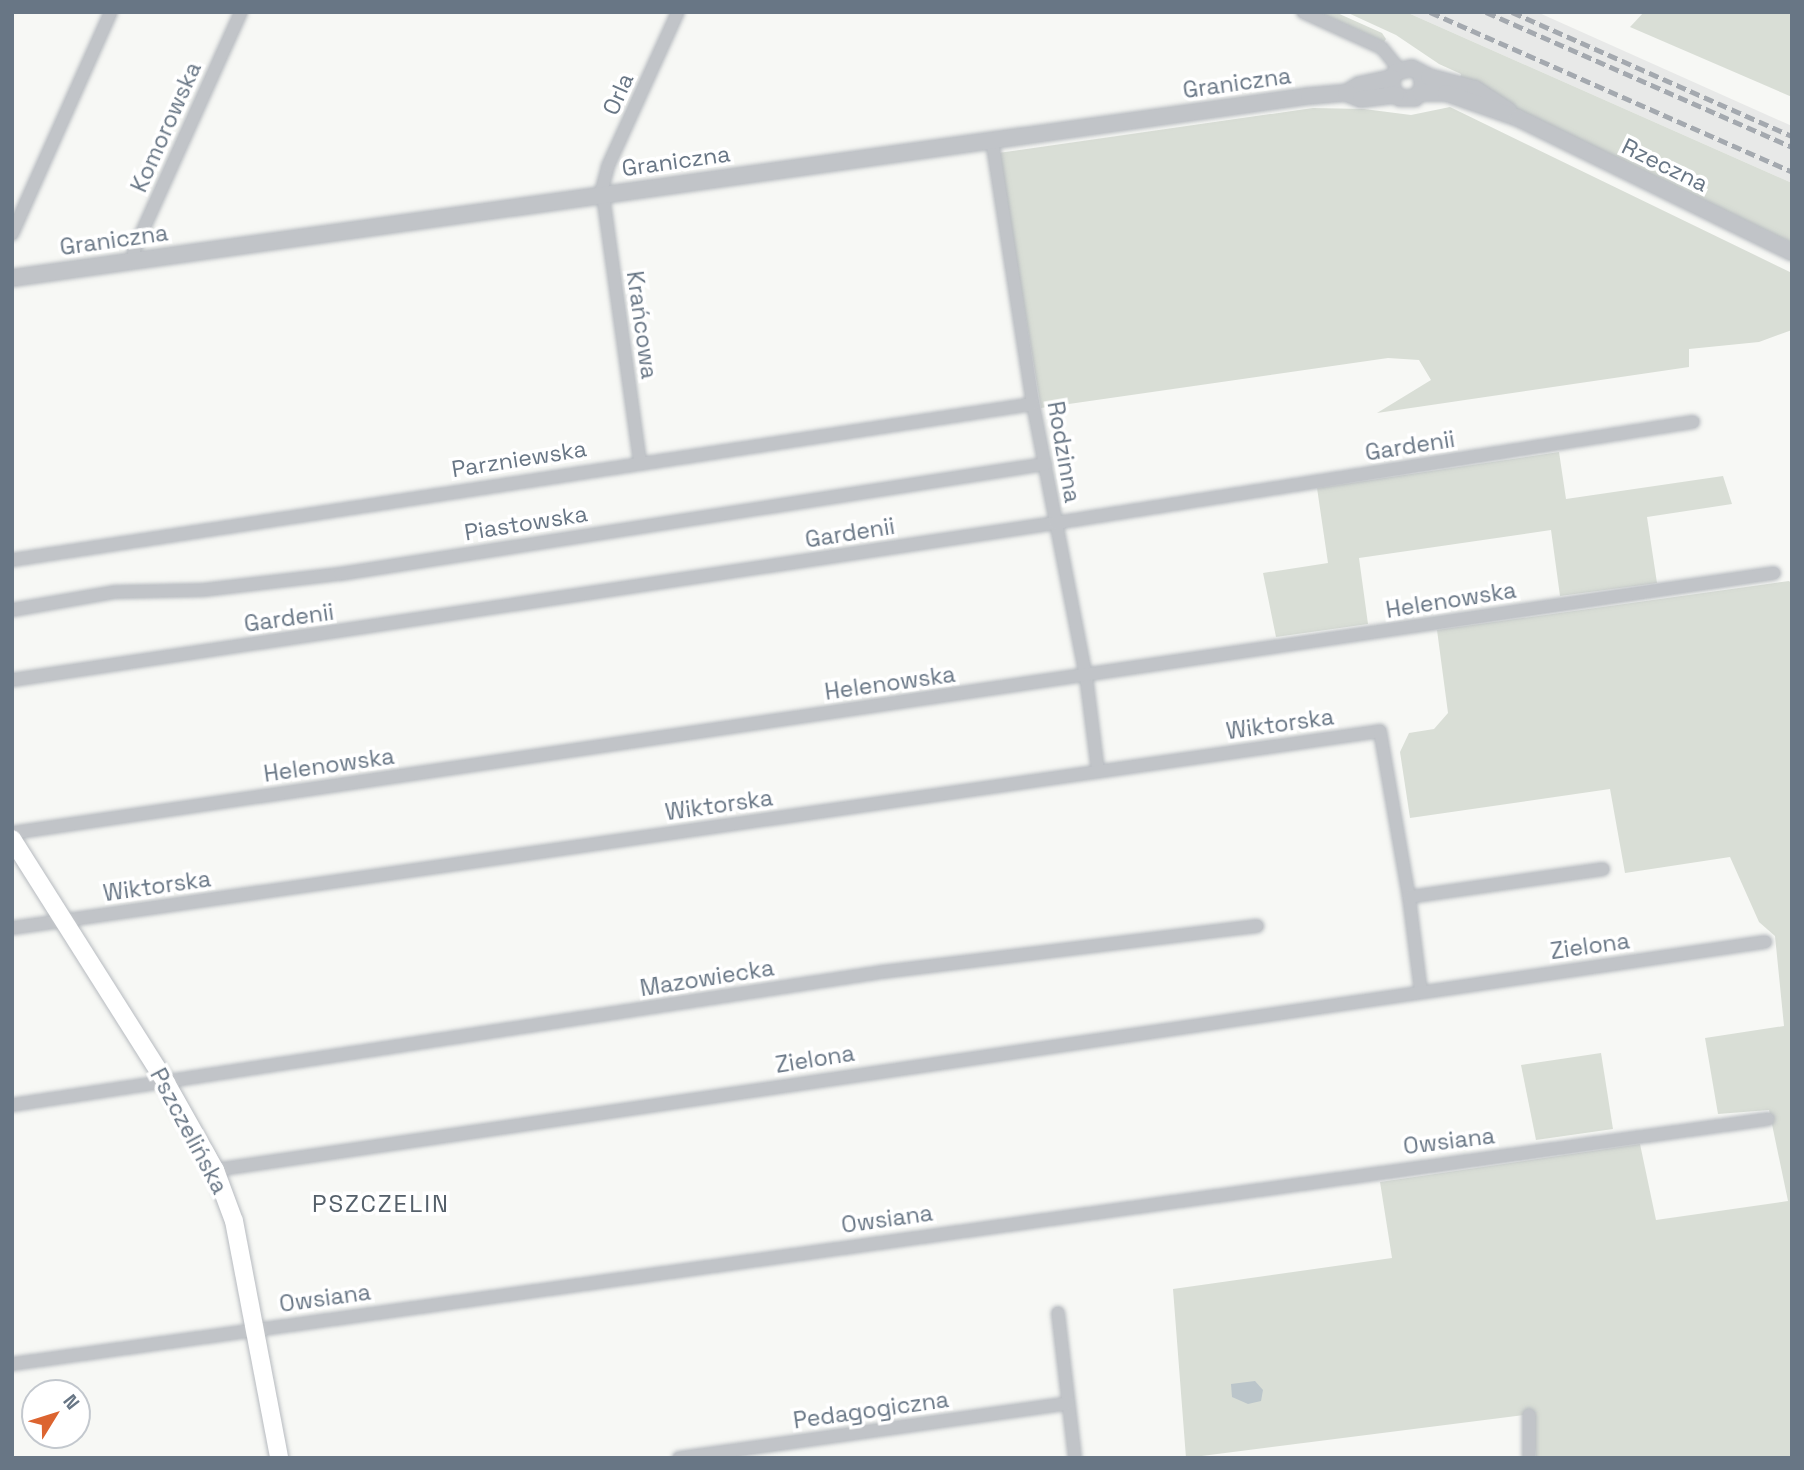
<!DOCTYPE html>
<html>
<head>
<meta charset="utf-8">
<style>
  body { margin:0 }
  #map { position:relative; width:1804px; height:1470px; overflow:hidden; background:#f7f8f5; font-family:"Space Grotesk",sans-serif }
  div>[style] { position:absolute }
  .built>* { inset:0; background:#e8e9e8 }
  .green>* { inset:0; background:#d9ded6 }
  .water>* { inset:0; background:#bbc5ca }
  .roads { filter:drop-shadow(0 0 2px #b6babf) drop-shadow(0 0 2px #b6babf) }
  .minor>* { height:12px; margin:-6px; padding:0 6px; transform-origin:6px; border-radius:6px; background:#c1c4c8 }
  .tertiary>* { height:16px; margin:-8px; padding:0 8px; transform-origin:8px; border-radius:8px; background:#c1c4c8 }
  .secondary>* { height:18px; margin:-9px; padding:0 9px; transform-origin:9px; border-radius:9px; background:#fff }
  .rail>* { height:5px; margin-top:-2.5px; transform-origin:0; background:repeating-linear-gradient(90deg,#a4a9af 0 10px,transparent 0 15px) }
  span { translate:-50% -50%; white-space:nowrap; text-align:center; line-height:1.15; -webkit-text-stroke:7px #fff; paint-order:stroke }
  .street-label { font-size:23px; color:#687685 }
  .neighbourhood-label { font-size:24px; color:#55606a; letter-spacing:2px }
  .frame { position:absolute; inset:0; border:14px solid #687685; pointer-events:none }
  .north { position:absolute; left:21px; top:1379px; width:70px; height:70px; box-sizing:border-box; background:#fff; border:2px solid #c3c8ce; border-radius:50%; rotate:52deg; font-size:19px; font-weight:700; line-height:28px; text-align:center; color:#687685 }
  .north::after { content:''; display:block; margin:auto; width:24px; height:32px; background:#dc6430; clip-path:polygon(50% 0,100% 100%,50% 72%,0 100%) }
</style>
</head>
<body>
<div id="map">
  <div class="built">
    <i style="clip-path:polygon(1406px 12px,1537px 12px,1792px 126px,1792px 183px)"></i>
  </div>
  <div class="green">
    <i style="clip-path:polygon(1318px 12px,1335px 12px,1382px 33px,1386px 39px,1384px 42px)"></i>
    <i style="clip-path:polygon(1346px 12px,1406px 12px,1792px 183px,1792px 243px,1521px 111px,1460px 79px,1461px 74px,1439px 64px,1396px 35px)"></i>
    <i style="clip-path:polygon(1644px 12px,1792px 12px,1792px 97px,1630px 27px)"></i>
    <i style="clip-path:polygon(1450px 107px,1792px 273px,1792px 330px,1759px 342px,1689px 349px,1689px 367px,1377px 413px,1431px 380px,1419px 360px,1388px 358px,1041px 408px,998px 153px,1313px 108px,1364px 109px,1411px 115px)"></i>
    <i style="clip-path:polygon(1559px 452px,1566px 499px,1723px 476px,1732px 504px,1647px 517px,1657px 583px,1560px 596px,1551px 530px,1359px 558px,1368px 624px,1276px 637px,1263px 573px,1328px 563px,1317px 488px)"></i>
    <i style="clip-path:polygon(1789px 581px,1792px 584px,1792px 1458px,1536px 1458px,1532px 1414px,1186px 1458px,1173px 1289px,1392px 1258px,1380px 1182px,1640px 1144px,1656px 1220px,1788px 1201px,1769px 1110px,1718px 1114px,1705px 1038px,1784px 1026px,1775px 936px,1759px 922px,1730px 857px,1625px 873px,1610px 789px,1410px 818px,1400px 752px,1409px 733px,1434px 729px,1448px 713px,1437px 630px)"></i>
    <i style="clip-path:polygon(1601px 1053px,1613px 1129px,1536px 1140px,1521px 1065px)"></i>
  </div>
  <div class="water">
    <i style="clip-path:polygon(1255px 1381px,1263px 1390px,1261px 1401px,1248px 1404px,1232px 1397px,1231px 1384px)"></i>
  </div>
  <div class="roads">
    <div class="minor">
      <i style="left:1303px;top:12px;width:87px;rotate:24.5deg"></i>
      <i style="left:1382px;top:48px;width:27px;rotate:51deg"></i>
      <i style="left:992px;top:140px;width:267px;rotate:81.2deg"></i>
      <i style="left:1033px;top:404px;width:277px;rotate:79deg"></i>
      <i style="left:1086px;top:676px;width:96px;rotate:82.8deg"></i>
      <i style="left:12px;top:234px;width:243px;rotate:-66deg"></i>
      <i style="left:134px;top:260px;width:10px;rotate:-90deg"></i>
      <i style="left:134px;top:250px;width:261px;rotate:-65.8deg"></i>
      <i style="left:640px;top:462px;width:276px;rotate:-97.9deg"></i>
      <i style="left:602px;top:189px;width:24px;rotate:-75deg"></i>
      <i style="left:608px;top:166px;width:169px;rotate:-65.6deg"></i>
      <i style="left:12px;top:560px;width:1033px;rotate:-8.69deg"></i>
      <i style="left:12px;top:610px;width:105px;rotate:-9.9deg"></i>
      <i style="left:115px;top:592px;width:88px;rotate:-1.3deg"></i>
      <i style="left:203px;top:590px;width:138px;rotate:-6.7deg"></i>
      <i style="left:340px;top:574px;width:714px;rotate:-8.87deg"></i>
      <i style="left:12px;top:680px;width:1055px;rotate:-8.56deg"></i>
      <i style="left:1055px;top:523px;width:646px;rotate:-9deg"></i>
      <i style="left:12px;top:833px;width:1781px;rotate:-8.39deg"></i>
      <i style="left:12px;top:928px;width:1382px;rotate:-8.19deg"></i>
      <i style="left:1380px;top:731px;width:169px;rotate:80.1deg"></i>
      <i style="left:1421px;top:992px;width:96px;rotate:-97.2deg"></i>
      <i style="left:1409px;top:897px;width:196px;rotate:-8.2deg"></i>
      <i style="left:12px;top:1105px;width:880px;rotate:-8.69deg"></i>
      <i style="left:882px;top:972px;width:378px;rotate:-7deg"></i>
      <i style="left:215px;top:1170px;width:1567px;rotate:-8.37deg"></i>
      <i style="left:1058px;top:1313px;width:146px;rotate:83.3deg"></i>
      <i style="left:12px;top:1364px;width:1773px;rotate:-7.94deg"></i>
      <i style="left:679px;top:1458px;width:393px;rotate:-8deg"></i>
      <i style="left:1529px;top:1458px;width:43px;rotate:-90deg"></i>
    </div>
    <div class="tertiary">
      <i style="left:1421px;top:73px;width:15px;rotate:82deg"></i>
      <i style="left:1423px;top:88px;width:13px;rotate:129deg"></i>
      <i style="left:1415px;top:98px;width:15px;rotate:180deg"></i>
      <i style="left:1400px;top:98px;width:11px;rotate:-135deg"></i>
      <i style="left:1392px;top:90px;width:12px;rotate:-90deg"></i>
      <i style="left:1392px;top:78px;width:7px;rotate:-56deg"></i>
      <i style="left:1396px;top:72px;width:16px;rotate:-14deg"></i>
      <i style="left:1412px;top:68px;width:19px;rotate:28deg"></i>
      <i style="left:1429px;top:77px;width:48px;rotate:14.6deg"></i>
      <i style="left:1475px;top:89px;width:40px;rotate:32.9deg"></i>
      <i style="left:1346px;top:93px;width:15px;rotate:-32deg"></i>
      <i style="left:1359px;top:85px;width:34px;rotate:-12deg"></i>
      <i style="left:1421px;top:93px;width:25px"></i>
      <i style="left:1446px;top:93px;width:76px;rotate:19.1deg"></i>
      <i style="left:1518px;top:118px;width:305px;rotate:26.1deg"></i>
      <i style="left:12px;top:278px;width:1310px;rotate:-7.99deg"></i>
      <i style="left:1309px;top:96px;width:37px;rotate:-5deg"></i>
      <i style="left:1346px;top:93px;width:16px;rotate:22deg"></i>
      <i style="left:1361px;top:99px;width:35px;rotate:-7deg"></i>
    </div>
    <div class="secondary">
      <i style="left:12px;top:839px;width:289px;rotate:57.7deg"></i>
      <i style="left:166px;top:1083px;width:100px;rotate:60.6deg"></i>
      <i style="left:215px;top:1170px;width:54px;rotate:69.6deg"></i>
      <i style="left:234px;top:1221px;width:241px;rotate:79.2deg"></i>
    </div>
  </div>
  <div class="rail">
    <i style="left:1430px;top:12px;width:396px;rotate:23.8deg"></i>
    <i style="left:1486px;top:12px;width:334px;rotate:23.8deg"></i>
    <i style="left:1512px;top:12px;width:306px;rotate:23.9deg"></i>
  </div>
  <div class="street-label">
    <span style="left:1237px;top:83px;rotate:-8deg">Graniczna</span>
    <span style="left:618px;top:94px;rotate:-66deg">Orla</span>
    <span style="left:166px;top:127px;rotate:-66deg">Komorowska</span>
    <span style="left:676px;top:161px;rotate:-8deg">Graniczna</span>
    <span style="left:1665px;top:165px;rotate:26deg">Rzeczna</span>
    <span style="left:114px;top:240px;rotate:-8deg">Graniczna</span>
    <span style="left:642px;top:325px;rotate:82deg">Krańcowa</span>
    <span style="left:1410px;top:446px;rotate:-9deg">Gardenii</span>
    <span style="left:1064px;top:452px;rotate:80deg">Rodzinna</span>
    <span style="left:519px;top:459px;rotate:-9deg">Parzniewska</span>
    <span style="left:526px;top:523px;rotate:-9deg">Piastowska</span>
    <span style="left:850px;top:533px;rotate:-9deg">Gardenii</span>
    <span style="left:1451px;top:600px;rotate:-9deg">Helenowska</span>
    <span style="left:289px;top:618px;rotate:-8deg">Gardenii</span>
    <span style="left:890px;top:683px;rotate:-8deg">Helenowska</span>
    <span style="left:1280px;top:724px;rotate:-8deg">Wiktorska</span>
    <span style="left:329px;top:765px;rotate:-8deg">Helenowska</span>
    <span style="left:719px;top:805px;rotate:-8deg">Wiktorska</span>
    <span style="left:157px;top:886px;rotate:-8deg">Wiktorska</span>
    <span style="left:1590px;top:946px;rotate:-8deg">Zielona</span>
    <span style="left:707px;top:978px;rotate:-9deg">Mazowiecka</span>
    <span style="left:815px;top:1059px;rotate:-9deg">Zielona</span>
    <span style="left:189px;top:1131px;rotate:62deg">Pszczelińska</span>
    <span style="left:1449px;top:1141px;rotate:-7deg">Owsiana</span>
    <span style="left:887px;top:1219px;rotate:-8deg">Owsiana</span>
    <span style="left:325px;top:1298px;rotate:-8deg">Owsiana</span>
    <span style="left:871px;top:1410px;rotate:-8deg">Pedagogiczna</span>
  </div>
  <div class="neighbourhood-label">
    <span style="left:381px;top:1204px">PSZCZELIN</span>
  </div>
  <div class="frame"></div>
  <div class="north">N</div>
</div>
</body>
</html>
